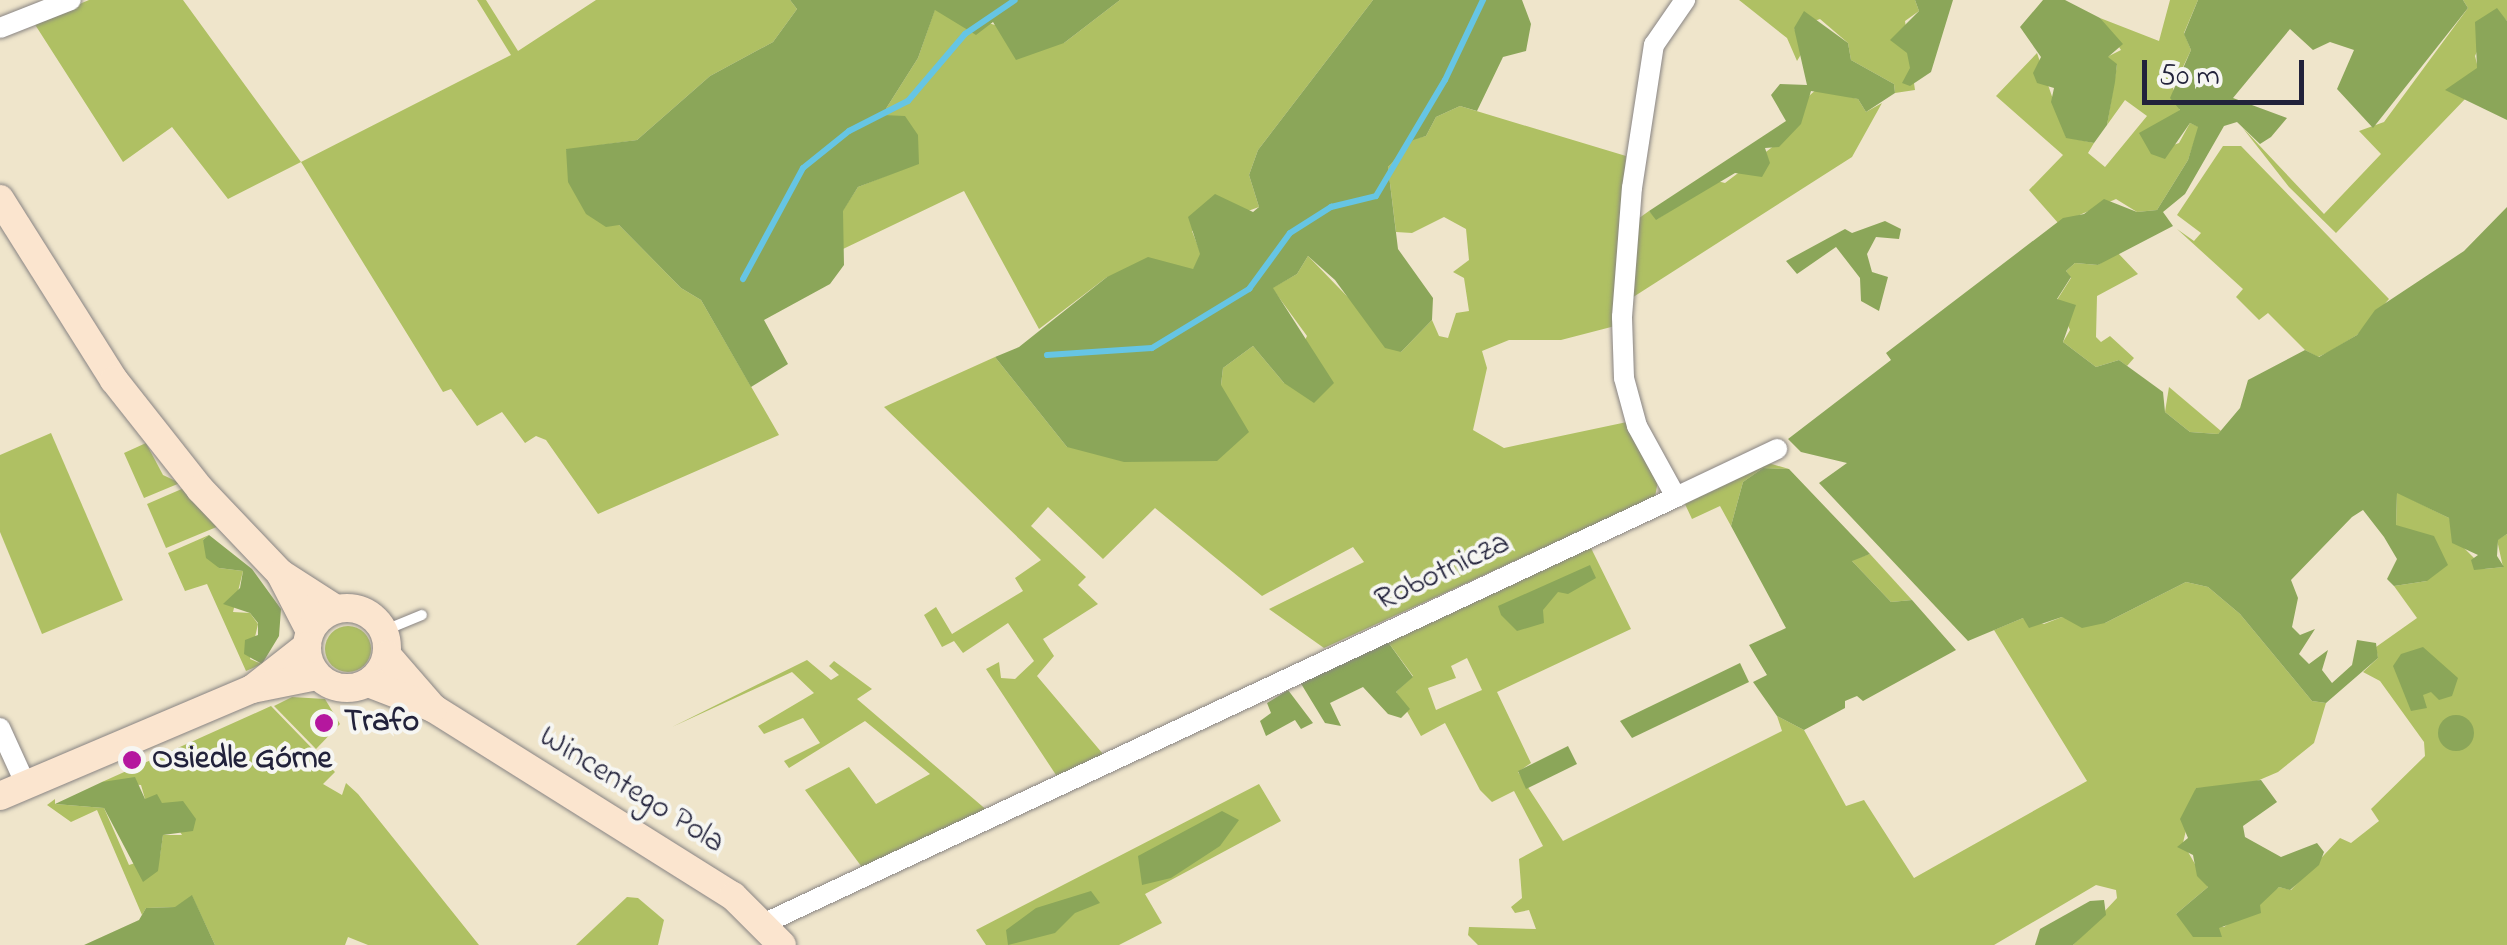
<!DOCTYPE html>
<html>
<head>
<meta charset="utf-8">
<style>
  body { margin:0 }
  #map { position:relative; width:2507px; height:945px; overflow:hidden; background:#efe5cb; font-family:"Indie Flower",sans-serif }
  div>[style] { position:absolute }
  .green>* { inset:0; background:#afc063 }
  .round { border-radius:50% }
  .forest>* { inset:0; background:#8ba659 }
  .stream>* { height:6px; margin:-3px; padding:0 3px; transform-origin:3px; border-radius:3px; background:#66c5e4 }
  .roads { filter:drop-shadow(0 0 2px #888483) drop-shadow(0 0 2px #888483) }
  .lane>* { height:10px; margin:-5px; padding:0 5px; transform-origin:5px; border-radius:5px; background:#fff }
  .street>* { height:20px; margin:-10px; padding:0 10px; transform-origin:10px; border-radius:10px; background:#fff }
  .secondary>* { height:28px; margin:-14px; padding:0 14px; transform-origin:14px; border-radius:14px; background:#fbe5cf }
  .secondary>.ring { margin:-14px; padding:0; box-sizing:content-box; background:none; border:28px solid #fbe5cf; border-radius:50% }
  .dots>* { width:28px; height:28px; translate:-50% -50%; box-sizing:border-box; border:5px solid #f6f6f2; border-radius:50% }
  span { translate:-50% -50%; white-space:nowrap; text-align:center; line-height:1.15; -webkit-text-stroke:8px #f6f6f2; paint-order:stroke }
  .street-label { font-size:32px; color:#22223b }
  .poi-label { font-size:32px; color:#22223b; font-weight:700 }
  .left { translate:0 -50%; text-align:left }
  .scale { position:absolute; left:2142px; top:60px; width:162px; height:45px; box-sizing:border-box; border:5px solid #22223b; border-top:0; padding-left:12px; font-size:30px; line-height:35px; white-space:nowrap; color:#22223b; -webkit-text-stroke:8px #f6f6f2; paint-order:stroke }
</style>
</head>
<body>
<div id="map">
  <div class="green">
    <i style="clip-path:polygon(89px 0,183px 0,301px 162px,511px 55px,477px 0,486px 0,518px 51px,596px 0,790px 0,797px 9px,773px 42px,710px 76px,637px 140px,566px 150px,619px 225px,681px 288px,701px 300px,779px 435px,598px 514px,546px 440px,536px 436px,525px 443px,502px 412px,477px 426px,451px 389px,443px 392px,301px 162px,228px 199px,172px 127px,123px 162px,34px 23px)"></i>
    <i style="clip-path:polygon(1120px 0,1373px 0,1258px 150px,1249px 175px,1259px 207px,1192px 231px,1201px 254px,1193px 270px,1107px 277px,1039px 329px,964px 191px,843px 249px,843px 210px,858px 187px,918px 163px,882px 115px,918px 58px,935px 9px,1064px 43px)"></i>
    <i style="clip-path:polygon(1739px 0,1915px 0,1919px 11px,1905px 21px,1915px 90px,1895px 93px,1894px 84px,1851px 60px,1848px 43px,1820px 19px,1794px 28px,1803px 51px,1797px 61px,1787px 38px)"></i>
    <i style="clip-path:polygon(2170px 0,2198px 0,2184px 33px,2191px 50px,2173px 88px,2180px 111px,2153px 130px,2151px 153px,2179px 143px,2190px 123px,2199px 127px,2188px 160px,2157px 210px,2137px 212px,2116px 199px,2059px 224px,2029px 190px,2063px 155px,1996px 96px,2037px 53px,2066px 137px,2094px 143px,2088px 153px,2105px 167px,2147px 116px,2125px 100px,2107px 125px,2117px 65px,2107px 57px,2121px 50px,2100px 18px,2159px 41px)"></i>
    <i style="clip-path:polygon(2463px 0,2507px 0,2507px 21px,2496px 9px,2475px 56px,2478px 68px,2461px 94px,2467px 97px,2336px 233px,2289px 187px,2242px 127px,2324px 214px,2381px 154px,2359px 131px,2384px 122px,2468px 8px)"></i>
    <i style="clip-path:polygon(1817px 89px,1858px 99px,1866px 112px,1882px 103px,1852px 157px,1627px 301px,1635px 221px,1649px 211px,1657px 219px,1717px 181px,1725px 183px,1792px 132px,1803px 101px)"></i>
    <i style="clip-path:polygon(1460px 106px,1626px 156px,1615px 326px,1561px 340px,1509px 340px,1482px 351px,1487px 368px,1473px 430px,1504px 448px,1627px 422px,1659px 475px,1655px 497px,1324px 648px,1269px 609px,1364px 562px,1353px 547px,1262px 596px,1155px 508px,1103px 559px,1048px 507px,1031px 526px,1086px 577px,1078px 585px,1098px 604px,1043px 639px,1054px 656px,1037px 676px,1103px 754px,1201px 711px,1058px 778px,986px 669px,999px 662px,1001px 678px,1015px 679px,1034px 661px,1008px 623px,963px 653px,954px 641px,942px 647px,924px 615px,936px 607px,952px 634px,1023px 591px,1015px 578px,1041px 560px,884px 407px,995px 357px,1067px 447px,1221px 385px,1223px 368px,1253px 346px,1284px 383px,1307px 336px,1272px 288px,1297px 274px,1308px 256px,1401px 352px,1432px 320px,1439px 336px,1448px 338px,1456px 313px,1469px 311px,1464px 278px,1453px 272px,1469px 260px,1466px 229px,1444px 217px,1412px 233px,1396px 232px,1388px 167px,1413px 139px,1426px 136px,1436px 117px)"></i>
    <i style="clip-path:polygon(2223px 146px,2241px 146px,2389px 299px,2357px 335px,2329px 352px,2318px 357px,2305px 350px,2268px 313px,2259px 320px,2236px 297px,2243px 289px,2177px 229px,2194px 241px,2201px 233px,2177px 215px)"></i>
    <i style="clip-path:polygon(2117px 252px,2138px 274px,2097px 296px,2096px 337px,2101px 342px,2110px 336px,2134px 358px,2127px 366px,2119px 360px,2096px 367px,2063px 342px,2070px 330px,2057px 300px,2071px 278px,2066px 271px,2075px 263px,2098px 265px)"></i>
    <i style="clip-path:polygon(2169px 387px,2221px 431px,2218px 434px,2190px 432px,2165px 412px)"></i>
    <i style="clip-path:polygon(51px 433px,123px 600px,42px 634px,0 532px,0 455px)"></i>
    <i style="clip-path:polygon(146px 443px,163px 475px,180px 483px,144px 498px,124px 453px)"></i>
    <i style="clip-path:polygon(1765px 462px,1789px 469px,1763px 468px,1743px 482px,1731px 526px,1720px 506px,1692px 519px,1684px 502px)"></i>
    <i style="clip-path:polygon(184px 488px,219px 526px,166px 548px,147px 504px)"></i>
    <i style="clip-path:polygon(evenodd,2397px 492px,2449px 518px,2460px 544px,2485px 569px,2503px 567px,2497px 540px,2507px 534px,2507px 945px,2073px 945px,2117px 898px,2116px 890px,2096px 885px,1994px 945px,1478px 945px,1468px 935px,1469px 927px,1536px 929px,1529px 910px,1515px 913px,1511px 907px,1522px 898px,1519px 859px,1543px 846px,1514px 791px,1492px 802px,1480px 790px,1445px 723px,1421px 736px,1396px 692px,1413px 676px,1388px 642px,1590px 546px,1631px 629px,1497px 692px,1531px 763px,1518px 772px,1563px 841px,1782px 731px,1777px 716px,1804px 730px,1846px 806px,1864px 800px,1914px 878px,2087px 781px,1994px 630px,2023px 618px,2044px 624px,2062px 617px,2105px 623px,2186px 582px,2208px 587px,2240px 614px,2312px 701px,2326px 703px,2314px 743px,2278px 772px,2243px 787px,2196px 788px,2183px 843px,2208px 887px,2176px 914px,2224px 927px,2279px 887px,2291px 890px,2340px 838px,2351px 843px,2379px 821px,2371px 809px,2425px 756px,2424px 742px,2380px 681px,2363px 672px,2378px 658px,2376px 647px,2417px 618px,2394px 586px,2427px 581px,2396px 526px,2397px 492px,1467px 658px,1482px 690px,1436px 710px,1428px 688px,1456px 678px,1451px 666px,1467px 658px)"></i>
    <i style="clip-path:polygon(209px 535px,203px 540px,219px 568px,243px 571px,233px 612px,250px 613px,258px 624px,250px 659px,262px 664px,246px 671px,207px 584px,185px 591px,168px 553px)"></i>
    <i style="clip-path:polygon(1870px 554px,1912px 600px,1891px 602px,1851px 560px)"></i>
    <i class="round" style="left:325px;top:626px;width:46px;height:46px"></i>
    <i style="clip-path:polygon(807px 660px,831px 680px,839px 675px,829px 666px,834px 661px,872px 689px,857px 699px,989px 812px,864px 870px,805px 790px,849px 767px,876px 804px,930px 774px,865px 721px,789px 768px,784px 761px,820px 743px,803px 718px,764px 734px,758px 726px,814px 693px,792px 672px,672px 727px)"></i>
    <i style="clip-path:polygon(292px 697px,325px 699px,340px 724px,316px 749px,274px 706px)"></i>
    <i style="clip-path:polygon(271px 706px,335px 772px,323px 784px,342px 795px,346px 783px,358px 794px,479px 945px,368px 945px,348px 937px,345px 945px,215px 945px,192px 896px,176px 907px,146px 908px,142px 915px,97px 810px,71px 822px,47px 805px,55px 799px,55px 804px,104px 808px,129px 865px,160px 855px,163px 835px,182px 835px,162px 803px,145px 799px,141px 785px,102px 782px)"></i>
    <i style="clip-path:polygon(1259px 784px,1281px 821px,1145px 894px,1162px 923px,1119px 945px,986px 945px,976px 930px)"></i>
    <i style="clip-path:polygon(627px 897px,638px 898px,664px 920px,658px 945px,576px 945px)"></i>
  </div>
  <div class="forest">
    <i style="clip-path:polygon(790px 0,1120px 0,1064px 43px,1016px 60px,993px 22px,976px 35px,935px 10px,918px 58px,882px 115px,905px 116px,918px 135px,919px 164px,858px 187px,843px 211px,844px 265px,830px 284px,764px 320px,788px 364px,751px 387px,701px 300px,681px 288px,619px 225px,606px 227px,586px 214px,568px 182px,566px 149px,637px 140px,710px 76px,773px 42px,797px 9px)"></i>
    <i style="clip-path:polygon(1373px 0,1522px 0,1531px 24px,1526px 51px,1503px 57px,1477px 111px,1460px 106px,1436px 117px,1426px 136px,1413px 140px,1388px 167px,1398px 249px,1433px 298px,1432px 320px,1401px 352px,1385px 348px,1335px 280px,1308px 256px,1297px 274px,1273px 288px,1334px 383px,1314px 403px,1284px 383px,1253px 346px,1223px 368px,1221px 385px,1249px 432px,1217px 461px,1124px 462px,1067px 447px,995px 357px,1019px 347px,1107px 277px,1148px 257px,1193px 269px,1200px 254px,1188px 217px,1215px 194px,1253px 212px,1259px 207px,1249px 175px,1258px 150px)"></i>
    <i style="clip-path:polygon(1915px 0,1953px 0,1931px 72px,1910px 86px,1902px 83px,1910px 68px,1907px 53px,1890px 40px,1919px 11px)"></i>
    <i style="clip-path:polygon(2043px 0,2065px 0,2100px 18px,2123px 44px,2108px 57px,2117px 64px,2115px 82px,2107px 125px,2094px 143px,2066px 138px,2051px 102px,2054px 88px,2037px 83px,2033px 73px,2041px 57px,2020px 27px)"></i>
    <i style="clip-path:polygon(2198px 0,2463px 0,2468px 8px,2373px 128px,2337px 89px,2354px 50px,2330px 42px,2313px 50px,2290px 29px,2233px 98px,2287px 118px,2271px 137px,2260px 144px,2237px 122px,2224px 126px,2185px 194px,2163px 212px,2173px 226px,2098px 265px,2075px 263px,2066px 271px,2071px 277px,2057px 299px,2076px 305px,2063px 342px,2096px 367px,2119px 360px,2163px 392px,2165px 412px,2190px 432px,2218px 434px,2240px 408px,2248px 380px,2305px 350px,2319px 357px,2357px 335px,2375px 310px,2464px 251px,2507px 207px,2507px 534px,2498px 540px,2497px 556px,2504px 567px,2474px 570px,2471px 560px,2478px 555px,2452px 543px,2449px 518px,2397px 493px,2396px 525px,2434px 536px,2448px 565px,2427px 581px,2394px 586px,2387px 579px,2397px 559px,2384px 537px,2363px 510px,2352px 517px,2291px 580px,2298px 598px,2292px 627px,2300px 635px,2315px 629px,2299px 654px,2309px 664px,2328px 650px,2322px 670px,2332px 683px,2352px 665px,2357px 640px,2376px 643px,2378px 658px,2326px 703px,2312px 701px,2240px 614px,2208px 587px,2186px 582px,2105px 623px,2082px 628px,2062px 617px,2029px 628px,2023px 618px,1968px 641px,1819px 483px,1847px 463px,1801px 452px,1788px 439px,1891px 360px,1886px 353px,2063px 218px,2084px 214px,2104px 199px,2137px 212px,2157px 210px,2188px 160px,2198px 127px,2190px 123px,2165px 159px,2151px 154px,2139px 133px,2180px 110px,2170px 98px,2191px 50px,2184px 34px)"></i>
    <i style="clip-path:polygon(2497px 8px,2507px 21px,2507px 120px,2445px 90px,2477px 68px,2475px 22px)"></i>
    <i style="clip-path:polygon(1804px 11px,1848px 43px,1851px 60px,1894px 84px,1895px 93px,1866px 112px,1858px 99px,1811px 91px,1801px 124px,1779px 147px,1765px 148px,1770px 163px,1762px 177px,1735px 173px,1656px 220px,1649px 211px,1786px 121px,1771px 95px,1780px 84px,1807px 85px,1794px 28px)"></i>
    <i style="clip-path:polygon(1885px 221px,1901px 229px,1899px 239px,1876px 237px,1867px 254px,1872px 272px,1888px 277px,1879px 311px,1861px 301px,1860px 278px,1836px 247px,1797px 274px,1786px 261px,1845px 229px,1852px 233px)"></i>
    <i style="clip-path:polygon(1763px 468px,1789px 469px,1870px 554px,1852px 561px,1891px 602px,1912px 600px,1956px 650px,1863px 701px,1857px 696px,1845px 701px,1845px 708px,1804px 730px,1777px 716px,1753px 682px,1767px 675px,1749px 645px,1786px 628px,1731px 526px,1743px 482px)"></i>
    <i style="clip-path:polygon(209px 535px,252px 569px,281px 609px,279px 636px,262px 664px,244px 654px,245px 640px,258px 635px,258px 623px,250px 613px,223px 604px,240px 588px,243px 571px,219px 568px,206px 558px,203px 540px)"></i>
    <i style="clip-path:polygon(1590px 565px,1596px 578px,1568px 594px,1558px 592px,1543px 610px,1544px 623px,1517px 631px,1501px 615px,1498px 606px)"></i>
    <i style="clip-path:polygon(1388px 642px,1413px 677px,1396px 692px,1410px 709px,1401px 718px,1388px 714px,1363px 687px,1330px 703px,1341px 726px,1325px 723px,1300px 682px)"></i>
    <i style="clip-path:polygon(2423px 647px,2458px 678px,2452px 696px,2439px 700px,2431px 692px,2423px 695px,2427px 708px,2411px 711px,2393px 666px,2401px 654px)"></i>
    <i style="clip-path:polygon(1740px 663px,1749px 682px,1632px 738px,1620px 721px)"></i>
    <i style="clip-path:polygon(1288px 690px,1313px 723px,1301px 729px,1295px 720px,1266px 736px,1260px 721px,1271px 713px,1267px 703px)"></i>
    <i class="round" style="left:2438px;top:715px;width:36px;height:36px"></i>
    <i style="clip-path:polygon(1568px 746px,1577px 764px,1526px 789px,1518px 771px)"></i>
    <i style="clip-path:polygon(135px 777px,145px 799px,157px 794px,162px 803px,183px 801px,196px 819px,193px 831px,163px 835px,158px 871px,143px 882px,104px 808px,55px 804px,102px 782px)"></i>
    <i style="clip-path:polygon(2261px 780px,2277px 802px,2243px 826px,2245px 837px,2281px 857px,2317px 843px,2324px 852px,2319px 865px,2290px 890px,2279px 887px,2260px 905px,2261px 913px,2219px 928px,2222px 937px,2193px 937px,2176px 914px,2208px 887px,2197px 876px,2193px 855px,2177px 847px,2188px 838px,2180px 819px,2196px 788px)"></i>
    <i style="clip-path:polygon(1222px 811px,1239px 820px,1220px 846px,1171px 878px,1142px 885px,1138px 856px)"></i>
    <i style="clip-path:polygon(1091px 891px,1100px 903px,1075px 913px,1055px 933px,1008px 945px,1006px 930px,1036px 908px)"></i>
    <i style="clip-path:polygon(192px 895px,215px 945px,84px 945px,139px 920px,146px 908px,175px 907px)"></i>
    <i style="clip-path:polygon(2104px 900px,2106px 915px,2073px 945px,2035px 945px,2040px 929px,2090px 901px)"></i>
  </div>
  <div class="stream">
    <i style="left:743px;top:279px;width:126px;rotate:-61.6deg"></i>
    <i style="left:803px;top:168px;width:59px;rotate:-38.8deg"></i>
    <i style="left:849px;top:131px;width:66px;rotate:-27deg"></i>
    <i style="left:908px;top:101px;width:88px;rotate:-49.6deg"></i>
    <i style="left:965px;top:34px;width:60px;rotate:-34.2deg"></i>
    <i style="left:1047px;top:355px;width:105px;rotate:-3.8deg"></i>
    <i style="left:1152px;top:348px;width:114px;rotate:-31.3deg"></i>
    <i style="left:1249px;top:289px;width:69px;rotate:-53.8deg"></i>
    <i style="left:1290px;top:233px;width:49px;rotate:-32.4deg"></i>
    <i style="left:1331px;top:207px;width:46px;rotate:-13.7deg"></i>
    <i style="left:1376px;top:196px;width:135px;rotate:-59.3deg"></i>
    <i style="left:1445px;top:80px;width:89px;rotate:-64.6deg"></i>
  </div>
  <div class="roads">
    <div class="lane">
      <i style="left:383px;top:631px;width:42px;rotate:-22.3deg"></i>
    </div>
    <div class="street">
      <i style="left:0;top:28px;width:76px;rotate:-21.5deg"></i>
      <i style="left:1676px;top:497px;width:112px;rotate:-25.4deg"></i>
      <i style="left:0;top:728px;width:63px;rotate:65.5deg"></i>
      <i style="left:763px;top:924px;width:1008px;rotate:-25.06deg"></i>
      <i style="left:1676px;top:497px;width:81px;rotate:-118.8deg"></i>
      <i style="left:1637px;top:426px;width:50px;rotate:-105.2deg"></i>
      <i style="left:1624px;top:378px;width:61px;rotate:-91.9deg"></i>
      <i style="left:1622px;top:317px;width:129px;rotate:-85.6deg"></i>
      <i style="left:1632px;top:188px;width:145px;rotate:-81.3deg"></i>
      <i style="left:1654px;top:45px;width:55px;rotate:-55.4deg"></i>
    </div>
    <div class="secondary">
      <i style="left:0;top:199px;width:214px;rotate:57.8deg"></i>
      <i style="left:114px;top:380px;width:139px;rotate:51.7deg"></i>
      <i style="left:200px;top:489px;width:116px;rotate:46.4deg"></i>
      <i style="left:280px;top:573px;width:67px;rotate:32.7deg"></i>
      <i style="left:280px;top:573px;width:65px;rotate:62.7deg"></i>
      <i class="ring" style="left:307px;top:608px;width:52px;height:52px"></i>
      <i style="left:387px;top:655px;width:70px;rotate:49deg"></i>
      <i style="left:433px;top:708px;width:354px;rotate:32.1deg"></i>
      <i style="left:733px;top:896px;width:69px;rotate:45deg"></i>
      <i style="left:368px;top:683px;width:70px;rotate:21deg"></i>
      <i style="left:252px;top:689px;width:70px;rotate:-38deg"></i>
      <i style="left:0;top:796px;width:274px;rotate:-23deg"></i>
      <i style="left:252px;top:689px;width:66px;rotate:-11.3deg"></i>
    </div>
  </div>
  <div class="dots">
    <i style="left:324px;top:723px;background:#b5179e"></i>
    <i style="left:132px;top:760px;background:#b5179e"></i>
  </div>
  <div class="street-label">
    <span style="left:1443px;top:573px;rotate:-25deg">Robotnicza</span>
    <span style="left:631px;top:791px;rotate:32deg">Wincentego Pola</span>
  </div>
  <div class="poi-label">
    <span class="left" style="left:344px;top:723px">Trafo</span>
    <span class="left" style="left:152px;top:760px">Osiedle Górne</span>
  </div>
  <div class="scale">50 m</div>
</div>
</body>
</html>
